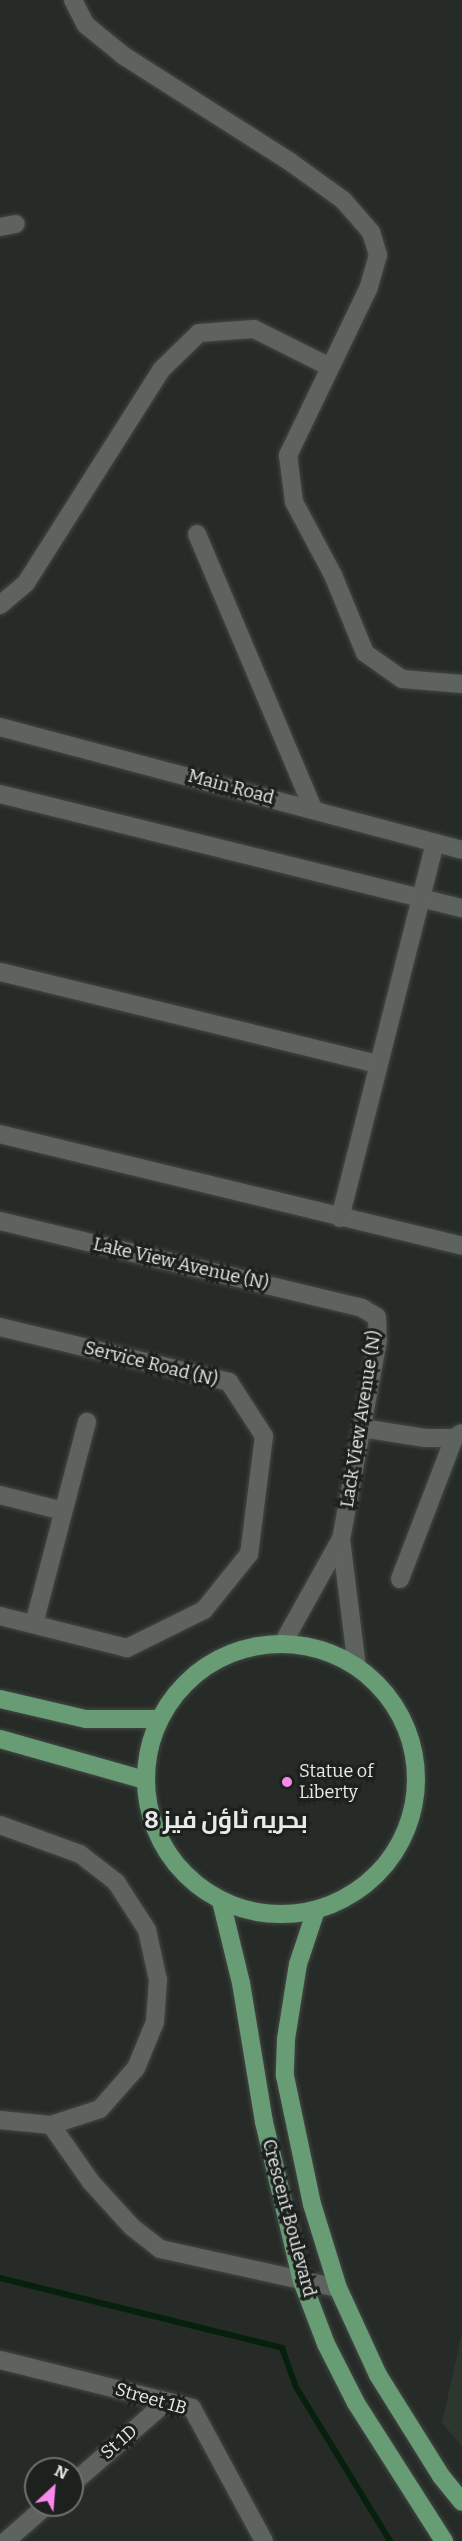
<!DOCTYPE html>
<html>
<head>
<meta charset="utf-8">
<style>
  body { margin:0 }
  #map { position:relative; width:462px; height:2541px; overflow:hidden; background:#262b27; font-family:Bitter,Cairo,serif }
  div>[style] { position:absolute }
  .built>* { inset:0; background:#2d372f }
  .stream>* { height:6px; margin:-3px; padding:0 3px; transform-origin:3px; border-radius:3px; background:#07200e }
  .roads { filter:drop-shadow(0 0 2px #434744) drop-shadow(0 0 2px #434744) }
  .minor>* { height:18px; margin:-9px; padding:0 9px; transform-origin:9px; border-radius:9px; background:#5e635f }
  .major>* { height:18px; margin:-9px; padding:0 9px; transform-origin:9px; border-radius:9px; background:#689c75 }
  .major>.ring { margin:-9px; padding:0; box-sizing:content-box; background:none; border:18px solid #689c75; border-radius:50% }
  .dots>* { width:16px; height:16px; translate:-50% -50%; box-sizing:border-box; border:3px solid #1d211e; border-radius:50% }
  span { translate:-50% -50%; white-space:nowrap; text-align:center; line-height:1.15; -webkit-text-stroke:6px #1d211e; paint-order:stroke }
  .street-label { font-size:18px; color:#e7eae7 }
  .poi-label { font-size:18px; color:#e7eae7 }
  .left { translate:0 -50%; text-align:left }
  .district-label { font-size:24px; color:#e7eae7; font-weight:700 }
  .north { position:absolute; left:24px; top:2457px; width:60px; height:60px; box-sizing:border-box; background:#1d211e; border:2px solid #6e716e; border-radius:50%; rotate:26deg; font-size:16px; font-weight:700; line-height:24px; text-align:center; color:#e7eae7 }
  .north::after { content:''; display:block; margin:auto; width:21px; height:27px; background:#f788ec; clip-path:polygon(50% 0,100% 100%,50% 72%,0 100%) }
</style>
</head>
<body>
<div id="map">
  <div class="built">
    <i style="clip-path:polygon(462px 2333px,462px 2446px,442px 2423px)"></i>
  </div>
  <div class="stream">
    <i style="left:0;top:2278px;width:291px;rotate:13.9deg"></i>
    <i style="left:282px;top:2348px;width:41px;rotate:70.3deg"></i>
    <i style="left:296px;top:2387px;width:180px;rotate:58.6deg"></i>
  </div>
  <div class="roads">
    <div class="minor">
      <i style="left:73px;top:0;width:28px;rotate:63deg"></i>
      <i style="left:86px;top:25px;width:49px;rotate:39.2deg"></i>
      <i style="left:124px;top:56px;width:196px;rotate:32.5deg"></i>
      <i style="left:289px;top:161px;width:67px;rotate:35.8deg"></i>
      <i style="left:343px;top:200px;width:43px;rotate:48.8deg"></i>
      <i style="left:371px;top:232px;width:24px;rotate:73deg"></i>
      <i style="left:378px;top:255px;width:33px;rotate:106deg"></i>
      <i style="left:369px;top:287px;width:187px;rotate:115.7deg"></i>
      <i style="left:288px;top:455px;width:47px;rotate:82.7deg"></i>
      <i style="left:294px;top:502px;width:83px;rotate:61.9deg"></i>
      <i style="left:333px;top:575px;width:84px;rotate:67.7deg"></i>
      <i style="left:365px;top:653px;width:45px;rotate:35.1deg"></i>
      <i style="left:402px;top:679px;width:60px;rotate:4.8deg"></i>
      <i style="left:0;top:227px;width:16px;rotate:-11deg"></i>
      <i style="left:197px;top:534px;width:298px;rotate:67.1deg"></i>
      <i style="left:0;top:605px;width:34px;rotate:-40deg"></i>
      <i style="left:26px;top:583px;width:252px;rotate:-57.6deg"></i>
      <i style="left:161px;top:370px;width:53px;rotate:-44.2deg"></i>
      <i style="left:199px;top:333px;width:55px;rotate:-4.2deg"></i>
      <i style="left:254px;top:329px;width:83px;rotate:26.6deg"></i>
      <i style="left:0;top:727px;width:478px;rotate:14.9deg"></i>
      <i style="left:0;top:794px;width:476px;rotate:13.9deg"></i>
      <i style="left:0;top:972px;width:389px;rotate:13.7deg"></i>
      <i style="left:0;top:1134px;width:475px;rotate:13.6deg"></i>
      <i style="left:340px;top:1218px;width:387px;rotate:-75.8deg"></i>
      <i style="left:0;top:1221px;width:372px;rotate:13.5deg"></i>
      <i style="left:362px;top:1308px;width:17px;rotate:31deg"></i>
      <i style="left:377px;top:1317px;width:23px;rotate:88deg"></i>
      <i style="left:378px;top:1340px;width:202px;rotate:100.5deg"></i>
      <i style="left:341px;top:1539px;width:129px;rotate:82.9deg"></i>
      <i style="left:0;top:1327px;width:236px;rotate:13.5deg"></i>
      <i style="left:229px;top:1382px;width:64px;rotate:57.1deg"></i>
      <i style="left:264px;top:1436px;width:119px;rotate:97.2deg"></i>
      <i style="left:249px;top:1554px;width:72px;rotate:128.8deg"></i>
      <i style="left:204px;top:1610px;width:86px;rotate:153.7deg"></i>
      <i style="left:127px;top:1648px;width:131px;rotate:-165.9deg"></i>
      <i style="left:362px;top:1428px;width:64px;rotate:9deg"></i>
      <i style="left:425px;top:1438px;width:29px"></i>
      <i style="left:454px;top:1438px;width:9px;rotate:-32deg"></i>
      <i style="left:0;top:1495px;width:65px;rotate:14.3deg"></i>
      <i style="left:400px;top:1579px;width:151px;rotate:-69deg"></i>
      <i style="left:34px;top:1624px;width:209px;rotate:-75.3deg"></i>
      <i style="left:283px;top:1643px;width:119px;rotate:-60.9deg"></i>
      <i style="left:0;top:1825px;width:85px;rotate:19.9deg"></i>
      <i style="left:80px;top:1854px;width:46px;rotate:37.9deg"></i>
      <i style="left:116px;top:1882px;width:57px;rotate:57.1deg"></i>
      <i style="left:147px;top:1930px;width:51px;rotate:77.6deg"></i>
      <i style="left:158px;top:1980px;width:42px;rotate:94.1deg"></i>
      <i style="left:155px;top:2022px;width:50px;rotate:112.4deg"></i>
      <i style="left:136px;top:2068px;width:55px;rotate:131.3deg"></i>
      <i style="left:100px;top:2109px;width:52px;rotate:161.9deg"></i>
      <i style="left:51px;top:2125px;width:51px;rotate:-174.4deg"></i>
      <i style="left:51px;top:2125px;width:70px;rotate:54.9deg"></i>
      <i style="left:91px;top:2182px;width:61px;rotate:47.7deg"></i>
      <i style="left:132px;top:2227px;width:36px;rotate:38deg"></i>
      <i style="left:160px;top:2249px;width:182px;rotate:12.4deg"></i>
      <i style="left:0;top:2360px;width:198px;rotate:14deg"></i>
      <i style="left:192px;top:2408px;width:151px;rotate:61.6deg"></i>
      <i style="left:72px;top:2484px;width:126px;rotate:-41.1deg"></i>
      <i style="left:6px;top:2541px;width:55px;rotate:-41.3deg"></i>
    </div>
    <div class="major">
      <i class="ring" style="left:146px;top:1644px;width:252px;height:252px"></i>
      <i style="left:0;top:1699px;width:88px;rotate:13.1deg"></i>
      <i style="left:86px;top:1719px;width:73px"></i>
      <i style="left:0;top:1739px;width:151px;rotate:15.8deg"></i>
      <i style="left:221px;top:1901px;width:84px;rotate:76.3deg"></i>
      <i style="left:241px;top:1983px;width:141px;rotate:80.6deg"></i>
      <i style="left:264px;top:2122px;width:163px;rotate:76.6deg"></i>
      <i style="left:302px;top:2281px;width:67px;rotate:69.1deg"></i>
      <i style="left:326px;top:2344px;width:66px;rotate:63deg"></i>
      <i style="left:356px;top:2403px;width:164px;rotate:57.5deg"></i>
      <i style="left:316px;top:1910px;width:57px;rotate:108.4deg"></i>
      <i style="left:298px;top:1964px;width:76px;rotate:99.1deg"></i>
      <i style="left:286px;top:2039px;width:37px;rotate:92deg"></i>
      <i style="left:285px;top:2076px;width:131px;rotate:78.1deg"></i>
      <i style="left:312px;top:2204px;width:88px;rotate:72.8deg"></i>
      <i style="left:338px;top:2288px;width:96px;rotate:65.3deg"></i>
      <i style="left:378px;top:2375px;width:119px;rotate:58deg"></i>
      <i style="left:441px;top:2476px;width:33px;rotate:51deg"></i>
    </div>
  </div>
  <div class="dots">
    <i style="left:287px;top:1782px;background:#f788ec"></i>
  </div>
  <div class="street-label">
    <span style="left:231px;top:787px;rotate:15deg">Main Road</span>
    <span style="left:181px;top:1264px;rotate:13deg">Lake View Avenue (N)</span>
    <span style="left:151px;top:1364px;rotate:14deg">Service Road (N)</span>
    <span style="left:361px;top:1419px;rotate:-81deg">Lack View Avenue (N)</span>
    <span style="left:289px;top:2218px;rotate:75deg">Crescent Boulevard</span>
    <span style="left:151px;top:2399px;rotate:16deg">Street 1B</span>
    <span style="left:119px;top:2442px;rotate:-41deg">St 1D</span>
  </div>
  <div class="poi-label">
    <span class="left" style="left:299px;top:1782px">Statue of<br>Liberty</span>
  </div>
  <div class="district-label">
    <span style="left:226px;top:1821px">بحریہ ٹاؤن فیز 8</span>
  </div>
  <div class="north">N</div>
</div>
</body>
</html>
